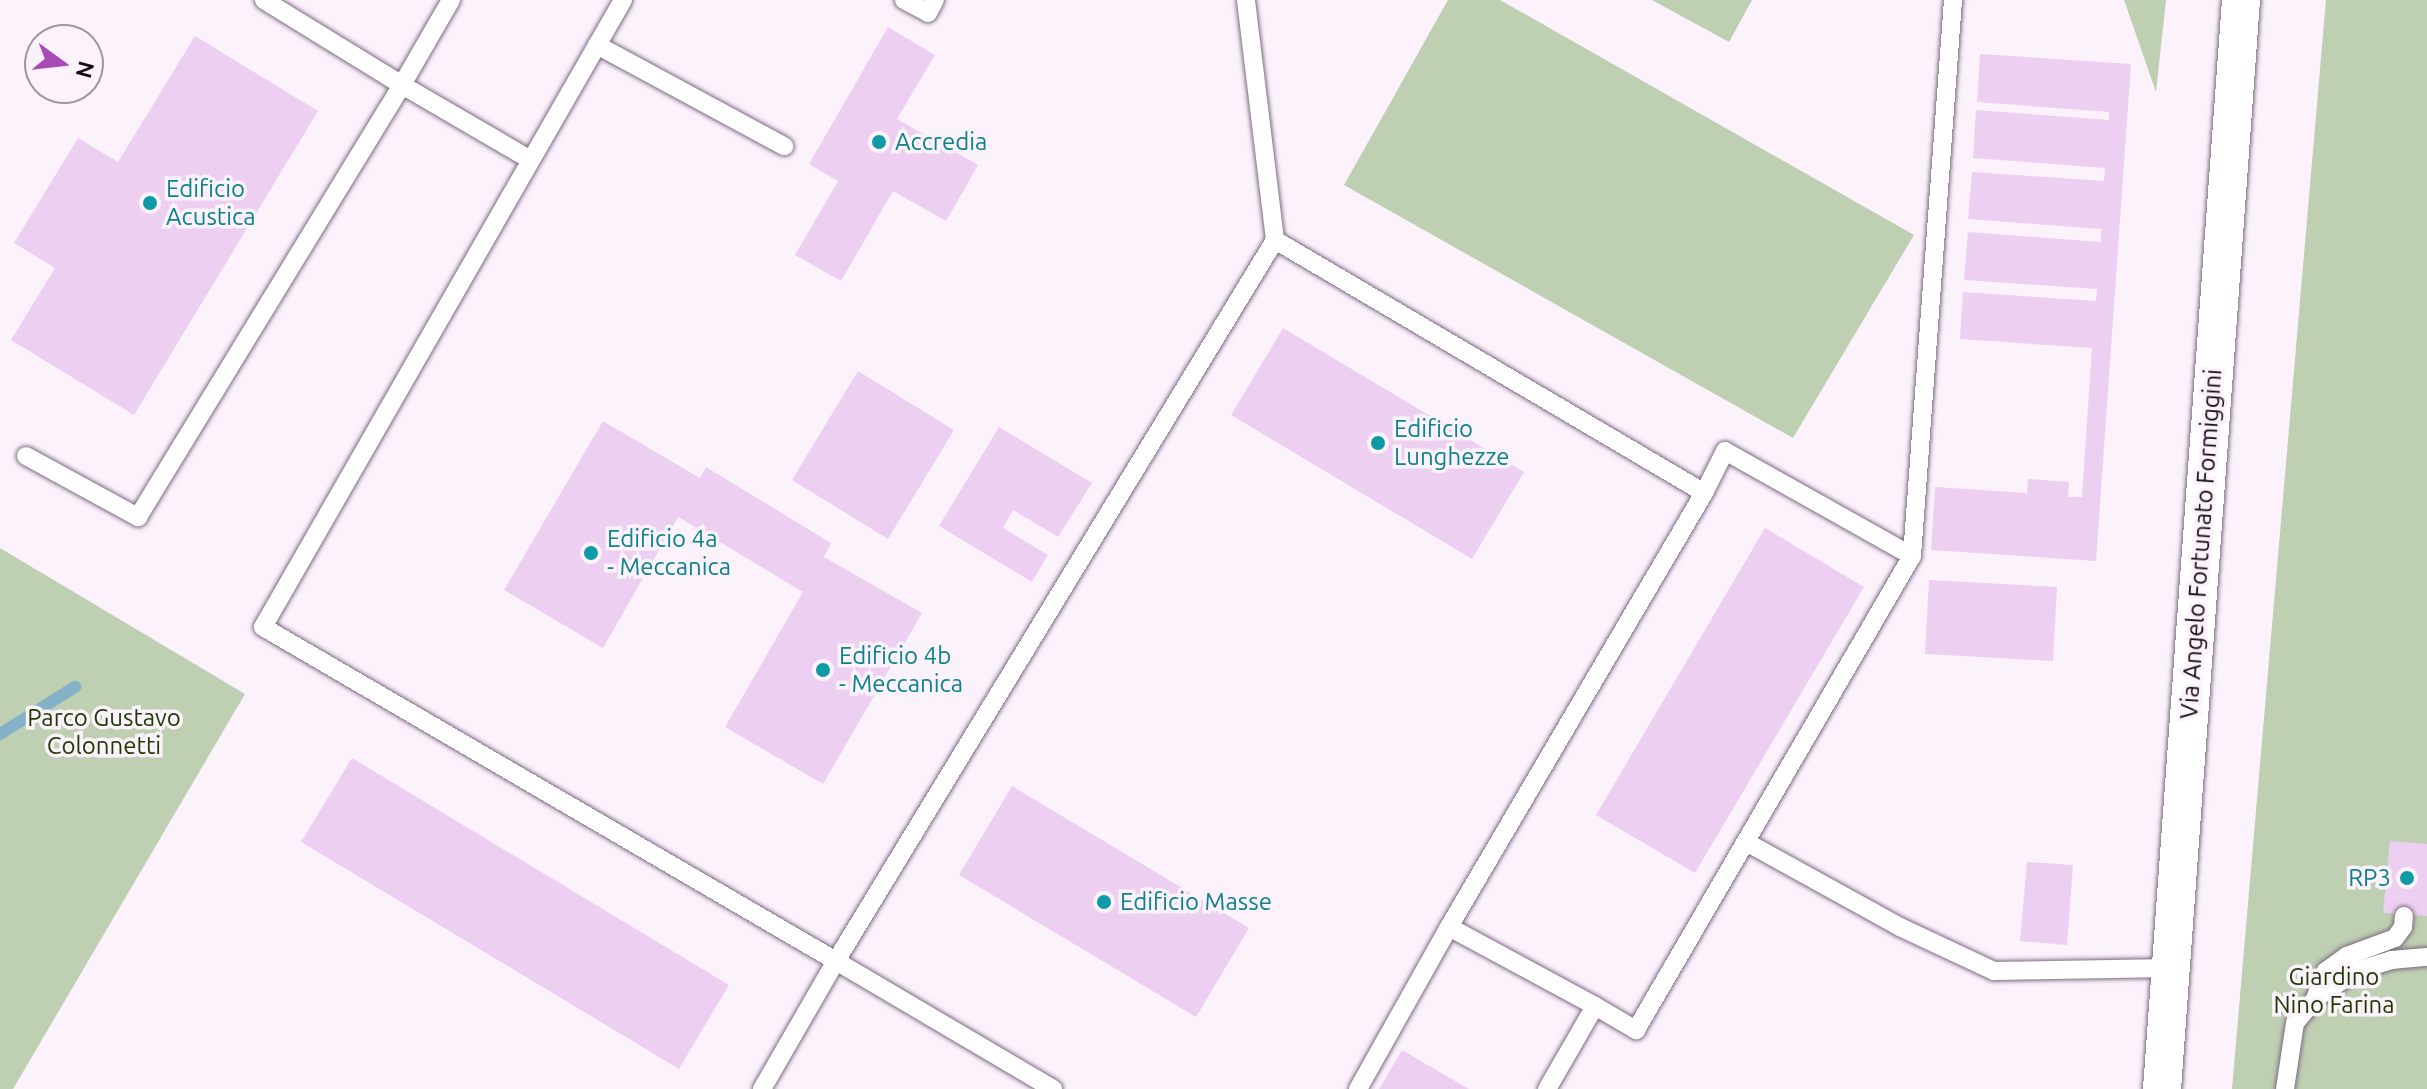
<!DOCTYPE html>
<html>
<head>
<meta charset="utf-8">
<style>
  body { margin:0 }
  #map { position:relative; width:2427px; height:1089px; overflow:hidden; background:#fbf2fc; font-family:Ubuntu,sans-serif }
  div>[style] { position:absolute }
  .green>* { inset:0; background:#becfb2 }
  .stream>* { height:12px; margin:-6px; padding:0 6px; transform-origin:6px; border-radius:6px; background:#86b2c9 }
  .building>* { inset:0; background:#edcff2 }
  .roads { filter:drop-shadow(0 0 2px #7d6a80) drop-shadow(0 0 2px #7d6a80) }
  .service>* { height:18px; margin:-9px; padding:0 9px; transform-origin:9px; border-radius:9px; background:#fff }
  .minor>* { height:38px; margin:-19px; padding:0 19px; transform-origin:19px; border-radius:19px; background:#fff }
  .dots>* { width:22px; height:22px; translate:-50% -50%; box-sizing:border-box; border:4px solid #fbf2fc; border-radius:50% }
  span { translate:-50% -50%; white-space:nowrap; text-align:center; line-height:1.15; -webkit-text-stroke:7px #fbf2fc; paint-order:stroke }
  .culture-label { font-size:24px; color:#0d838f }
  .left { translate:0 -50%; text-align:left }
  .right { translate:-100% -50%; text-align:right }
  .street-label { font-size:24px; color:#140c15 }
  .park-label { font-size:24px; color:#1e3a00 }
  .north { position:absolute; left:24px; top:24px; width:80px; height:80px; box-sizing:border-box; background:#fbf2fc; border:2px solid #9f96a0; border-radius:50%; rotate:105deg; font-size:22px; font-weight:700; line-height:32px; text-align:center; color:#140c15 }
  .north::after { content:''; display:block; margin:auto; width:28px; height:36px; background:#a84ab3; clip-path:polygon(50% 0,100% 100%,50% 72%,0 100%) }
</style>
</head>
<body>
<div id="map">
  <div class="green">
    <i style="clip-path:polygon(1448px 0,1500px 0,1914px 235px,1793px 438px,1344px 185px)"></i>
    <i style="clip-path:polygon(1652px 0,1752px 0,1729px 42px)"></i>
    <i style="clip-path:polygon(2124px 0,2166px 0,2156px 92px)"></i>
    <i style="clip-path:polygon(2326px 0,2427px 0,2427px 1089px,2232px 1089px)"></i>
    <i style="clip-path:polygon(0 548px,245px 694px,13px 1089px,0 1089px)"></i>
  </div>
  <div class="stream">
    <i style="left:0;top:734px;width:89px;rotate:-32.1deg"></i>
  </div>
  <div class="building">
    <i style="clip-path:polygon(888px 27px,935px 55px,897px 119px,978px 165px,946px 221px,893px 191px,841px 281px,795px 255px,838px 181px,809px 164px)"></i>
    <i style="clip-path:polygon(195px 36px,318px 111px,134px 415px,11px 340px,55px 268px,14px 243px,78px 138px,118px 162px)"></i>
    <i style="clip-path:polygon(1980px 54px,2131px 64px,2096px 561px,1931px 550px,1935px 487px,2027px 493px,2028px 479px,2069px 482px,2068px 497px,2082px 497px,2092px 348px,1960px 339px,1963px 292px,2096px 301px,2097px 289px,1964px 280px,1968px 232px,2101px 242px,2101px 229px,1968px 219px,1972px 172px,2104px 181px,2105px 168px,1973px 158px,1976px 110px,2109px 120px,2109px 112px,1977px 102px)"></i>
    <i style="clip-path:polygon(1283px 328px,1524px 472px,1472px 559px,1231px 415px)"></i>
    <i style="clip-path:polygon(858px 371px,954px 430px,888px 539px,792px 480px)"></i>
    <i style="clip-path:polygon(603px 421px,700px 478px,706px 467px,831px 543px,824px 557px,922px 613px,823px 784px,725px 727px,803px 592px,678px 517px,603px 648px,504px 590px)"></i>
    <i style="clip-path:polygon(999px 427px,1092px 483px,1058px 537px,1013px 510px,1003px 528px,1048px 555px,1032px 582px,939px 526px)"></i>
    <i style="clip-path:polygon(1765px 528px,1864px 587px,1695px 873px,1596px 815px)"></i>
    <i style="clip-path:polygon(1929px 580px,2057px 587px,2053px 661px,1925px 654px)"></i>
    <i style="clip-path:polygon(352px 758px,729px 985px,679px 1069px,301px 842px)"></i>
    <i style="clip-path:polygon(1012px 786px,1249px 928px,1196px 1017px,959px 875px)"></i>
    <i style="clip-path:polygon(2390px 841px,2427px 844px,2427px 916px,2383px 913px)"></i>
    <i style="clip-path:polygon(2027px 862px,2073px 865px,2067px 945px,2020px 941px)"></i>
    <i style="clip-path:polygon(1402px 1050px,1469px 1089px,1379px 1089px)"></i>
  </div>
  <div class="roads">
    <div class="service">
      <i style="left:451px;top:0;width:98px;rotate:120deg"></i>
      <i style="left:402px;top:85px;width:149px;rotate:30.2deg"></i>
      <i style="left:623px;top:0;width:723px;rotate:119.86deg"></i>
      <i style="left:263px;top:627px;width:663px;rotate:30.24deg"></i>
      <i style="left:836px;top:961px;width:844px;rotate:-58.66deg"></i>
      <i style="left:1275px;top:240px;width:242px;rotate:-96.9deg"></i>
      <i style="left:904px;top:0;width:27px;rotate:28deg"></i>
      <i style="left:928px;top:13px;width:15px;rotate:-62deg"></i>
      <i style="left:597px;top:45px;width:213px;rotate:28.4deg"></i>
      <i style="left:1275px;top:240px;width:498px;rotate:30.5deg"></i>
      <i style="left:1704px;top:493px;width:503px;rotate:120.44deg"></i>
      <i style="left:1449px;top:927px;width:186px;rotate:119.3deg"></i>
      <i style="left:26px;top:456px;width:128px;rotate:28.6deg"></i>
      <i style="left:138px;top:517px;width:506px;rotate:-58.57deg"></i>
      <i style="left:402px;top:85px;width:162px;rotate:-148.4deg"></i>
      <i style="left:1704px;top:493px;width:47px;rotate:-63.4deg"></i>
      <i style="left:1725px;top:451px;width:214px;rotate:29.3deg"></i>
      <i style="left:1746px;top:842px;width:176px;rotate:28.9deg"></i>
      <i style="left:1900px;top:927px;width:104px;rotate:25.1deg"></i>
      <i style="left:1994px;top:971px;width:177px;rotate:-1deg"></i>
      <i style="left:1449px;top:927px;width:166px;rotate:28.4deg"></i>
      <i style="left:1595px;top:1006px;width:96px;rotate:120deg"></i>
      <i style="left:2315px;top:999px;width:30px;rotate:-69deg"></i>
      <i style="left:2326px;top:971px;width:26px;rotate:-36deg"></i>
      <i style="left:2347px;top:956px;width:51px;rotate:-20.6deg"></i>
      <i style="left:2395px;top:938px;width:14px;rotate:-54deg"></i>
      <i style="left:2403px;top:927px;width:11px;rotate:-85deg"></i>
      <i style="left:1595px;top:1006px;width:48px;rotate:30.3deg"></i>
      <i style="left:1636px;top:1030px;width:548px;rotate:-59.79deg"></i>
      <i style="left:1912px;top:556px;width:558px;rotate:-85.78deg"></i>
      <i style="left:762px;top:1089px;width:148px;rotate:-60deg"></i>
      <i style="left:836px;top:961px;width:252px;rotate:30.5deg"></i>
      <i style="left:2285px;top:1089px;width:67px;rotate:-81.4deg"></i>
      <i style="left:2295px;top:1023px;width:31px;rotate:-50deg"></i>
      <i style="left:2315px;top:999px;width:50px;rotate:-34.3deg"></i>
      <i style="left:2356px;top:971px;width:37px;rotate:-17deg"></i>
      <i style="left:2391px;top:960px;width:36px;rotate:-5deg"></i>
    </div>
    <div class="minor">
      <i style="left:2162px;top:1089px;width:1092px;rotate:-85.85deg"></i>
    </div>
  </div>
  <div class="dots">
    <i style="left:879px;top:142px;background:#0f9aa8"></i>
    <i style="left:150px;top:203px;background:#0f9aa8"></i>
    <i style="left:1378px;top:443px;background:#0f9aa8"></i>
    <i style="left:591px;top:553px;background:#0f9aa8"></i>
    <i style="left:823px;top:670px;background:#0f9aa8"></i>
    <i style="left:2407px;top:878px;background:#0f9aa8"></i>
    <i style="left:1104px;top:902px;background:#0f9aa8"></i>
  </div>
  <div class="culture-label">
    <span class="left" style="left:895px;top:142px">Accredia</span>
    <span class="left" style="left:166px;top:203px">Edificio<br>Acustica</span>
    <span class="left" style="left:1394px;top:443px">Edificio<br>Lunghezze</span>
    <span class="left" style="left:607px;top:553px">Edificio 4a<br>- Meccanica</span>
    <span class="left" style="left:839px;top:670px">Edificio 4b<br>- Meccanica</span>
    <span class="right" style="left:2391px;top:878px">RP3</span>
    <span class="left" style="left:1120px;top:902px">Edificio Masse</span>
  </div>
  <div class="street-label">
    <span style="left:2201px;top:544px;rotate:-86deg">Via Angelo Fortunato Formiggini</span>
  </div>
  <div class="park-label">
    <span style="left:104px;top:732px">Parco Gustavo<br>Colonnetti</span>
    <span style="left:2334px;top:991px">Giardino<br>Nino Farina</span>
  </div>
  <div class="north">N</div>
</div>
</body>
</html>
